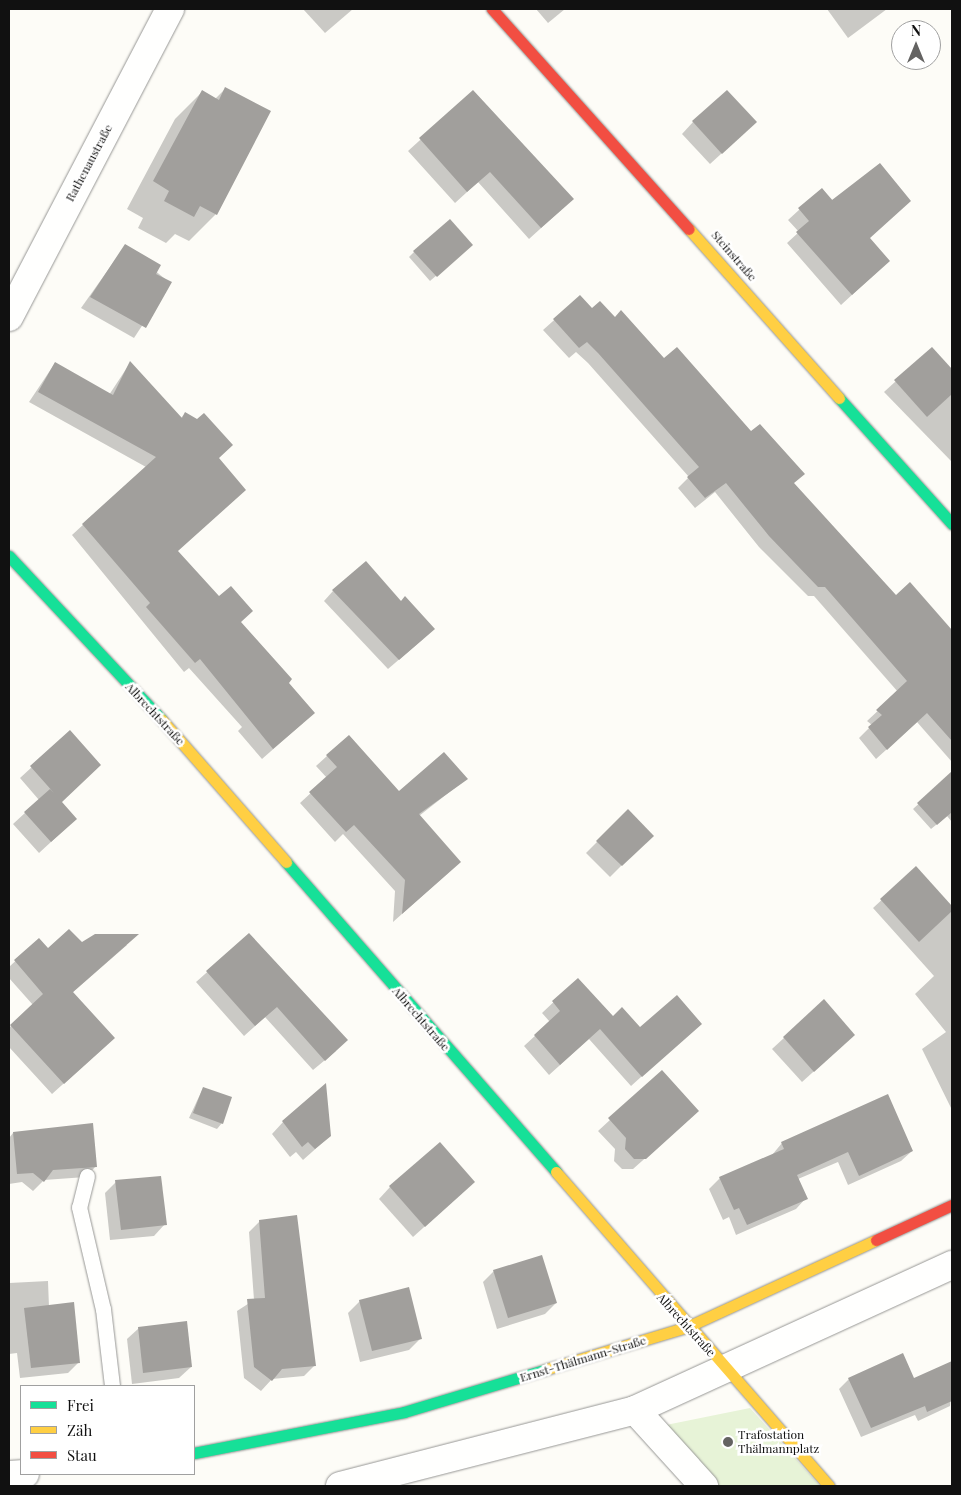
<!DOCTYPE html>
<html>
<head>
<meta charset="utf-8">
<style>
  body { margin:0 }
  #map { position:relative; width:961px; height:1495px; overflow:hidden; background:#fdfcf7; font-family:"Playfair Display",serif }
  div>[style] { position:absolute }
  .green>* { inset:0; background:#e7f3d7 }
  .shadow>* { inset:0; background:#0003 }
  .building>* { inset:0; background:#a19f9c }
  .roads { filter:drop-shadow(0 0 1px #979795) drop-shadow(0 0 1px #979795) }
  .lane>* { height:15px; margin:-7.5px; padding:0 7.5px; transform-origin:7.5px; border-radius:7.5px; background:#fffffe }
  .street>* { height:28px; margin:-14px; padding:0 14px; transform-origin:14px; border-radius:14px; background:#fffffe }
  .fast>* { height:11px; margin:-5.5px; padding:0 5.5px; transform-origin:5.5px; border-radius:5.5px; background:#16e098 }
  .slow>* { height:11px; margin:-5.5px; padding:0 5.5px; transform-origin:5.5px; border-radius:5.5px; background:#ffcf43 }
  .jam>* { height:11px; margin:-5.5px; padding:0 5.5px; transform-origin:5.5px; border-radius:5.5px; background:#f24e42 }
  .dots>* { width:14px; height:14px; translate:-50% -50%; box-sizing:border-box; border:2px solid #fff; border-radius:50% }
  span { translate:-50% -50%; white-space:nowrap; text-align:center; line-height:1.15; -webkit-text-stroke:5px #fff; paint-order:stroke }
  .street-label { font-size:12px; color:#111 }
  .poi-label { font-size:12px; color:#111 }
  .left { translate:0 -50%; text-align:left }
  .frame { position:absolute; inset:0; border:10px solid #111; pointer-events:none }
  .legend { position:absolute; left:20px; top:1385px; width:175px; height:90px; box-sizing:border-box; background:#fff; border:1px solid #a0a0a0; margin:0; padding:6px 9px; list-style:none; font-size:15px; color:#111 }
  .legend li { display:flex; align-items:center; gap:10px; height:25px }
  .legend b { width:25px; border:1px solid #a0a0a0 }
  .north { position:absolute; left:891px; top:20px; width:50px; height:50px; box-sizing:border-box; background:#fff; border:1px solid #a0a0a0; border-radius:50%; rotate:0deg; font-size:14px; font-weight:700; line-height:20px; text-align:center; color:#111 }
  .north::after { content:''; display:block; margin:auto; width:18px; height:22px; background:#646362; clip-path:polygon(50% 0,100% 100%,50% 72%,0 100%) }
</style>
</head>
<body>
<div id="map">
  <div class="green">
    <i style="clip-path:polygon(750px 1408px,820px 1486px,714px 1486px,661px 1426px)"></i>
  </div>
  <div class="shadow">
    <i style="clip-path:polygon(303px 9px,353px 9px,325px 33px)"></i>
    <i style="clip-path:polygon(536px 9px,565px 9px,548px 23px)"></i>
    <i style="clip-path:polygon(827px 9px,887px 9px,848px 38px)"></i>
    <i style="clip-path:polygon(225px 89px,216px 214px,189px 241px,175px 234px,166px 243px,138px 228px,143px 218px,127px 209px,175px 119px,202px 92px,215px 99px)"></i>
    <i style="clip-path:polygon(473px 92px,561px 210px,529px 239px,478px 182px,455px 203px,408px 151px)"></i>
    <i style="clip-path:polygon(693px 122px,744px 133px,710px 164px,682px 134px)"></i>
    <i style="clip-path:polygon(822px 189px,869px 238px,878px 271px,841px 305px,787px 243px,799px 232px,788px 220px)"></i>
    <i style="clip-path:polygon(125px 246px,170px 283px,134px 338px,81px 308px)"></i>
    <i style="clip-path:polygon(466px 250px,430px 281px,409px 257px,414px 252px)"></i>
    <i style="clip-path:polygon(580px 297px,592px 310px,615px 319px,664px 360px,793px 484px,952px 661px,952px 762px,917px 722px,876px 759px,859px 738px,872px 725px,867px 721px,898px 692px,814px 596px,808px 596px,759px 547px,715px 492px,695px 508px,678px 488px,689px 477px,588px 363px,576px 352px,569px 358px,543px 330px)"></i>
    <i style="clip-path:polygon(932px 348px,952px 371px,952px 462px,884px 392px)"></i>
    <i style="clip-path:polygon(55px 363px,109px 395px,130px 363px,181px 418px,185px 413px,217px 459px,177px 552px,287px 683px,303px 723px,262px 759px,238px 731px,242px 727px,189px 668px,184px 672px,72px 535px,146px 467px,29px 402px)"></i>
    <i style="clip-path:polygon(333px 591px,423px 639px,388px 669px,324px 601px)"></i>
    <i style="clip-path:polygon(70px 732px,60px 802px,64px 830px,39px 853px,13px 824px,39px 800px,20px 778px)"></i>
    <i style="clip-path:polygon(349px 736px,399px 793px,466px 779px,419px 816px,449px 872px,393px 922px,395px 891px,343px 834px,335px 842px,300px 803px,327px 778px,316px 766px)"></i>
    <i style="clip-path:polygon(952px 773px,952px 822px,947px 816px,931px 829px,913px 809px)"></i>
    <i style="clip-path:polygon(628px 811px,652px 835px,610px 877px,586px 853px)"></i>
    <i style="clip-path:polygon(916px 868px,952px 908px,952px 1110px,922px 1049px,946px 1032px,915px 994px,934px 976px,873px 908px)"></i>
    <i style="clip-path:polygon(249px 935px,336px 1051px,313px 1070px,265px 1017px,244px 1036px,196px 982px)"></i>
    <i style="clip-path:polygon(39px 939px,48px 950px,82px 943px,127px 945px,72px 993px,102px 1049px,52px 1094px,9px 1047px,9px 1028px,33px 1005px,9px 978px,9px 967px)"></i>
    <i style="clip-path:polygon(578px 979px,613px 1018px,640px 1029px,700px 1024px,631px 1086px,589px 1039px,549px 1075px,524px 1046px,550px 1022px,542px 1013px)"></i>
    <i style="clip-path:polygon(824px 1001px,842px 1046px,802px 1082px,772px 1049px)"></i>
    <i style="clip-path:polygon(662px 1072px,686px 1122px,633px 1169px,622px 1169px,614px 1161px,615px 1149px,598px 1131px)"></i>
    <i style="clip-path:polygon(203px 1088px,222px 1123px,217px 1129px,189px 1118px)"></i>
    <i style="clip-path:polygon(283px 1122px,330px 1136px,303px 1160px,296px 1152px,290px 1157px,272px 1134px)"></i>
    <i style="clip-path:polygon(13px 1133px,96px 1166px,86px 1177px,44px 1180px,33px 1191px,22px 1182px,9px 1184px,9px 1138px)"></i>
    <i style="clip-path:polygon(782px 1143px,912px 1151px,901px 1161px,848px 1185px,838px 1162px,798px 1179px,806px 1198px,796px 1209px,736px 1235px,729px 1217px,723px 1220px,709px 1189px,720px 1178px,772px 1155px)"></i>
    <i style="clip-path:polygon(116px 1182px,165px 1224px,154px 1236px,110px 1240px,105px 1193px)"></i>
    <i style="clip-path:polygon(390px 1187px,462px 1193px,413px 1237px,379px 1199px)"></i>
    <i style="clip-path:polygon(260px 1221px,315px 1365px,304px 1376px,272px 1379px,261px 1391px,244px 1378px,237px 1311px,254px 1300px,249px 1232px)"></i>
    <i style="clip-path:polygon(494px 1271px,556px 1303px,545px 1314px,497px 1329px,483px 1282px)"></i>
    <i style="clip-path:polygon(48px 1281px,49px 1307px,79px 1362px,68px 1373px,20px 1378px,17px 1353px,9px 1354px,9px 1283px)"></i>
    <i style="clip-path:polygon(360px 1301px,420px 1339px,409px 1350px,360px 1362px,348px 1313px)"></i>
    <i style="clip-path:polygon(139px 1328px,191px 1367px,179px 1378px,132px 1384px,127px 1339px)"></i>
    <i style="clip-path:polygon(946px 1365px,952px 1380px,950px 1406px,918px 1421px,915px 1415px,861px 1437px,839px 1389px,849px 1379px,914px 1380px)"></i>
  </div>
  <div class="building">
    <i style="clip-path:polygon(225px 87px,271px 111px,217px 215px,200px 206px,194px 217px,164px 201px,169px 191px,153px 181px,202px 90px,219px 100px)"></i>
    <i style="clip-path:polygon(473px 90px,574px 199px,541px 228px,490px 172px,467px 192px,419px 138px)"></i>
    <i style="clip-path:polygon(727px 90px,757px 122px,722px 154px,692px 121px)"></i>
    <i style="clip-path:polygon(880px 163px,911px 201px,870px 238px,890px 261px,852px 295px,796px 232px,809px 221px,798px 208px,822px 188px,832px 200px)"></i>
    <i style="clip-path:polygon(450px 219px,473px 245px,437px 277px,413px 251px)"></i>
    <i style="clip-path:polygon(125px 244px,161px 265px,156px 274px,172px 282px,146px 328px,90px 297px)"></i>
    <i style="clip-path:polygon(580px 295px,592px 308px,600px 301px,615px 317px,621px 310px,664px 358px,677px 347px,751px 431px,760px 424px,805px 474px,794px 483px,896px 595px,910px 582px,952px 630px,952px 741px,927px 713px,887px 750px,868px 727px,882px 715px,876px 710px,907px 681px,825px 587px,818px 587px,769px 536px,726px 483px,705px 498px,687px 477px,699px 467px,598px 353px,587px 342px,579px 348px,553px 319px)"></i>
    <i style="clip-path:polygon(932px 347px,952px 369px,952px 394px,927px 417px,894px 380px)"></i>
    <i style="clip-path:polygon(130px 361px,182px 418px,185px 412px,197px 419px,204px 413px,233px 445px,219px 458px,246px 490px,178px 551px,219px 596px,231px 586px,253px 611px,241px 622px,292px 679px,289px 683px,315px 713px,273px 749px,200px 659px,195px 663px,146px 607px,150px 603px,82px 524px,156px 457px,38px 392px,55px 362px,113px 395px)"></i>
    <i style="clip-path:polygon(366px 561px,401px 601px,405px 596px,435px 629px,399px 660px,332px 590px)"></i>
    <i style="clip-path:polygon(70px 730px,101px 765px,62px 802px,77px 819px,51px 842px,24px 812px,50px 789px,54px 793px,30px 766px)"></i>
    <i style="clip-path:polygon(349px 735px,399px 791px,444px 752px,468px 779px,419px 814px,461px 862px,402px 914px,405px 880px,354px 825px,346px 832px,309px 792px,337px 767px,326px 755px)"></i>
    <i style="clip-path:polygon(952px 771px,952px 812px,937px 825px,917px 803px)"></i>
    <i style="clip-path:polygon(628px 809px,654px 836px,622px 866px,596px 841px)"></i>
    <i style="clip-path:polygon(916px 866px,952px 906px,952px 911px,919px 942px,880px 899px)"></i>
    <i style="clip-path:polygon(69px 929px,82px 942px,95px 934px,139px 934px,73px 992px,115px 1038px,64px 1084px,10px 1025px,43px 994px,14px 960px,39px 938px,48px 948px)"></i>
    <i style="clip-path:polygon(249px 933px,348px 1040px,325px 1061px,277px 1007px,255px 1026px,206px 971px)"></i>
    <i style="clip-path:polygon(578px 978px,613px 1016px,622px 1007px,640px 1027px,677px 995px,702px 1024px,642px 1077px,600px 1029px,560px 1065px,534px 1035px,560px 1011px,552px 1001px)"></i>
    <i style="clip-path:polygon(824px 999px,855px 1035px,814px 1072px,783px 1037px)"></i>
    <i style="clip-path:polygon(662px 1070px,699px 1111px,646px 1159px,634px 1159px,625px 1149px,626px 1138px,608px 1118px)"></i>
    <i style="clip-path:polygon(326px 1083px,331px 1136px,315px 1149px,308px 1142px,302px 1147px,282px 1121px)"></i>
    <i style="clip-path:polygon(203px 1087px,232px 1097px,223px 1124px,193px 1113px)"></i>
    <i style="clip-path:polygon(888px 1094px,913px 1151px,859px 1176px,848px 1152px,797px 1175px,808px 1199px,747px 1225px,739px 1208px,734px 1210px,719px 1177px,784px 1149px,781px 1142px)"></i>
    <i style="clip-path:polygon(93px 1123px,97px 1167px,53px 1170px,44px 1182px,33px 1173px,17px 1174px,13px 1132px)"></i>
    <i style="clip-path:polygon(440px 1142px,475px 1182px,425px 1227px,389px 1186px)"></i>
    <i style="clip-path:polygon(161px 1176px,167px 1225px,121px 1230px,115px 1180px)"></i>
    <i style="clip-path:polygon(297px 1215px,316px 1366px,282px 1369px,272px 1381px,254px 1367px,247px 1299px,265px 1298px,259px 1220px)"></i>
    <i style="clip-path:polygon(542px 1255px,557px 1303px,508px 1318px,493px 1270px)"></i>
    <i style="clip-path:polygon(409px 1287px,422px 1339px,372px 1351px,359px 1300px)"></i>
    <i style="clip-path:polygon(74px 1302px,80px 1363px,31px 1368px,24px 1308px)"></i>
    <i style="clip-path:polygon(187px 1321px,192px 1367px,143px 1373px,138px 1327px)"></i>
    <i style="clip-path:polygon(903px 1353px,914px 1378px,952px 1361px,952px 1401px,927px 1412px,925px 1406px,871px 1428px,848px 1378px)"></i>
  </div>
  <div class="roads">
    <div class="lane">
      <i style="left:87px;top:1176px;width:32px;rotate:104deg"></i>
      <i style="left:79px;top:1207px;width:105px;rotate:76.8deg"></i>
      <i style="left:103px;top:1309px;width:78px;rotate:83.3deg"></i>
    </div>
    <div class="street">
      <i style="left:9px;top:317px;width:348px;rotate:-62.4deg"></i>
      <i style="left:635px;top:1410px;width:103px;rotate:47.8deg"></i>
      <i style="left:9px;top:1475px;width:16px;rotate:-4deg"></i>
      <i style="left:340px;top:1486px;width:305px;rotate:-14.4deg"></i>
      <i style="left:635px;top:1410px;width:349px;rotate:-24.6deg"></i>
    </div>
    <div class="fast">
      <i style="left:839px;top:398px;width:169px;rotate:48.1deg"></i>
      <i style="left:9px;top:556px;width:223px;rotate:47deg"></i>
      <i style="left:286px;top:862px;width:411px;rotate:48.9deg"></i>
      <i style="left:194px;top:1453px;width:214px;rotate:-11deg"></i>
      <i style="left:404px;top:1412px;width:149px;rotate:-16.7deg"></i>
    </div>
    <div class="slow">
      <i style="left:689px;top:229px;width:226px;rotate:48.4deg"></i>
      <i style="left:161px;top:719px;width:190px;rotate:48.8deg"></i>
      <i style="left:556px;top:1172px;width:416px;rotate:49deg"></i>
      <i style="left:547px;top:1369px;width:146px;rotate:-16.7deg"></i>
      <i style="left:687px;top:1327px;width:208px;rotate:-24.7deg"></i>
    </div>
    <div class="jam">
      <i style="left:492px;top:9px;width:295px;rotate:48.2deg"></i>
      <i style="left:876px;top:1240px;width:84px;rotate:-24.7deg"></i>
    </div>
  </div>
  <div class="dots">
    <i style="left:728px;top:1442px;background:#646362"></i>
  </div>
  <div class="street-label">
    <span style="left:89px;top:163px;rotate:-62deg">Rathenaustraße</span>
    <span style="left:734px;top:256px;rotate:49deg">Steinstraße</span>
    <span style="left:155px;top:714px;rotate:47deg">Albrechtstraße</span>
    <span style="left:421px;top:1019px;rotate:49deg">Albrechtstraße</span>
    <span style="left:686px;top:1325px;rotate:48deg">Albrechtstraße</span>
    <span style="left:583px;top:1359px;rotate:-17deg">Ernst-Thälmann-Straße</span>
  </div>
  <div class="poi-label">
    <span class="left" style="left:738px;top:1442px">Trafostation<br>Thälmannplatz</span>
  </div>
  <div class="frame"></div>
  <ul class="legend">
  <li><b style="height:6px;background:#16e098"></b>Frei</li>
  <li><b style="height:6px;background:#ffcf43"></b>Zäh</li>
  <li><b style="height:6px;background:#f24e42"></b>Stau</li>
  </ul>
  <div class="north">N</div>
</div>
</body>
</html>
